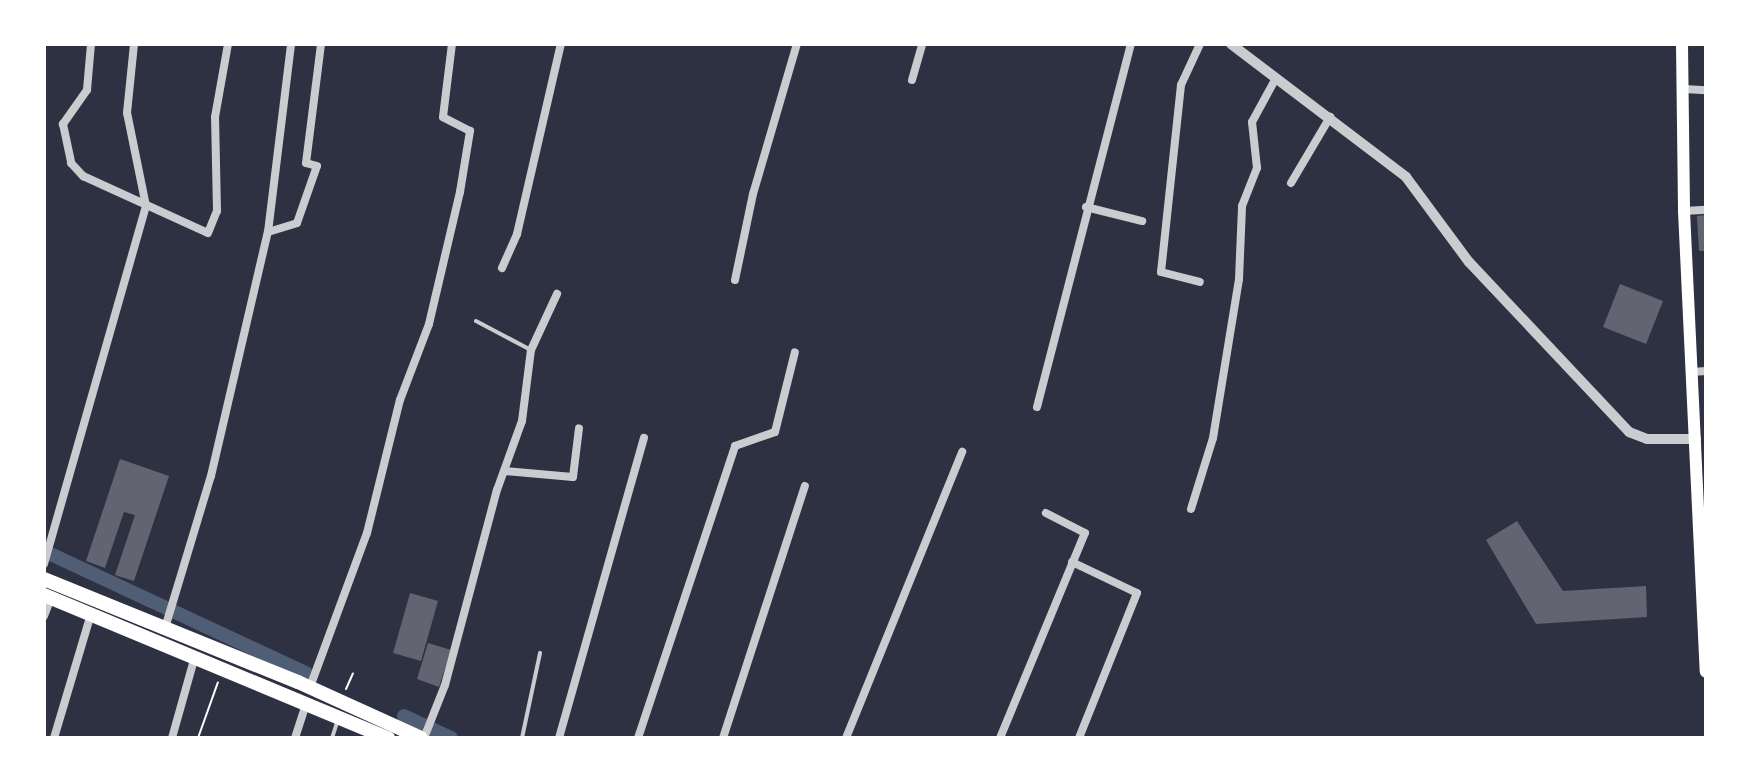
<!DOCTYPE html>
<html>
<head>
<meta charset="utf-8">
<style>
  body { margin:0 }
  #map { position:relative; width:1750px; height:782px; overflow:hidden; background:#2d3142; font-family:Roboto,sans-serif }
  div>[style] { position:absolute }
  .canal>* { height:14px; margin:-7px; padding:0 7px; transform-origin:7px; border-radius:7px; background:#4f5d75 }
  .building>* { inset:0; background:#626471 }
  .path>* { height:2px; margin:-1px; padding:0 1px; transform-origin:1px; border-radius:1px; background:#fff }
  .service>* { height:4px; margin:-2px; padding:0 2px; transform-origin:2px; border-radius:2px; background:#caccd0 }
  .minor>* { height:8px; margin:-4px; padding:0 4px; transform-origin:4px; border-radius:4px; background:#caccd0 }
  .tertiary>* { height:10px; margin:-5px; padding:0 5px; transform-origin:5px; border-radius:5px; background:#caccd0 }
  .secondary>* { height:12px; margin:-6px; padding:0 6px; transform-origin:6px; border-radius:6px; background:#fff }
  .primary>* { height:14px; margin:-7px; padding:0 7px; transform-origin:7px; border-radius:7px; background:#fff }
  span { translate:-50% -50%; white-space:nowrap; text-align:center; line-height:1.15; -webkit-text-stroke:6px #fff; paint-order:stroke }
  .frame { position:absolute; inset:0; border:46px solid #fff; pointer-events:none }
</style>
</head>
<body>
<div id="map">
  <div class="canal">
    <i style="left:44px;top:551px;width:289px;rotate:25deg"></i>
    <i style="left:404px;top:716px;width:52px;rotate:25.1deg"></i>
  </div>
  <div class="building">
    <i style="clip-path:polygon(1706px 215px,1706px 251px,1699px 251px,1697px 216px)"></i>
    <i style="clip-path:polygon(1620px 284px,1663px 301px,1646px 344px,1603px 327px)"></i>
    <i style="clip-path:polygon(120px 459px,169px 476px,134px 581px,115px 575px,135px 515px,124px 512px,105px 568px,86px 561px)"></i>
    <i style="clip-path:polygon(1517px 521px,1563px 591px,1646px 586px,1647px 617px,1536px 624px,1486px 540px)"></i>
    <i style="clip-path:polygon(410px 593px,438px 601px,421px 661px,393px 653px)"></i>
    <i style="clip-path:polygon(428px 643px,451px 650px,439px 687px,417px 679px)"></i>
  </div>
  <div class="path">
    <i style="left:346px;top:689px;width:17px;rotate:-66deg"></i>
    <i style="left:198px;top:738px;width:59px;rotate:-70.3deg"></i>
  </div>
  <div class="service">
    <i style="left:476px;top:321px;width:62px;rotate:27.8deg"></i>
    <i style="left:332px;top:738px;width:16px;rotate:-72deg"></i>
    <i style="left:522px;top:738px;width:87px;rotate:-78deg"></i>
  </div>
  <div class="minor">
    <i style="left:91px;top:44px;width:46px;rotate:95deg"></i>
    <i style="left:87px;top:90px;width:42px;rotate:125.2deg"></i>
    <i style="left:63px;top:124px;width:40px;rotate:78deg"></i>
    <i style="left:71px;top:163px;width:18px;rotate:47deg"></i>
    <i style="left:83px;top:176px;width:137px;rotate:24.5deg"></i>
    <i style="left:208px;top:233px;width:24px;rotate:-68deg"></i>
    <i style="left:217px;top:211px;width:94px;rotate:-91.2deg"></i>
    <i style="left:215px;top:117px;width:74px;rotate:-79.9deg"></i>
    <i style="left:1200px;top:44px;width:45px;rotate:114.9deg"></i>
    <i style="left:1181px;top:85px;width:188px;rotate:96.1deg"></i>
    <i style="left:1161px;top:272px;width:40px;rotate:14.4deg"></i>
    <i style="left:912px;top:80px;width:37px;rotate:-74deg"></i>
    <i style="left:1684px;top:89px;width:22px;rotate:3deg"></i>
    <i style="left:1291px;top:183px;width:77px;rotate:-59.4deg"></i>
    <i style="left:1086px;top:207px;width:58px;rotate:14deg"></i>
    <i style="left:1684px;top:211px;width:22px;rotate:-3deg"></i>
    <i style="left:268px;top:232px;width:30px;rotate:-17deg"></i>
    <i style="left:297px;top:223px;width:60px;rotate:-70.7deg"></i>
    <i style="left:317px;top:166px;width:11px;rotate:-165deg"></i>
    <i style="left:306px;top:163px;width:120px;rotate:-82.8deg"></i>
    <i style="left:502px;top:268px;width:37px;rotate:-66deg"></i>
    <i style="left:517px;top:234px;width:195px;rotate:-77deg"></i>
    <i style="left:735px;top:280px;width:88px;rotate:-78.2deg"></i>
    <i style="left:753px;top:194px;width:156px;rotate:-73.7deg"></i>
    <i style="left:1692px;top:372px;width:14px;rotate:-4deg"></i>
    <i style="left:1037px;top:407px;width:375px;rotate:-75.5deg"></i>
    <i style="left:504px;top:471px;width:69px;rotate:5deg"></i>
    <i style="left:573px;top:477px;width:49px;rotate:-83deg"></i>
    <i style="left:1191px;top:509px;width:74px;rotate:-72.8deg"></i>
    <i style="left:1213px;top:438px;width:161px;rotate:-80.7deg"></i>
    <i style="left:1239px;top:279px;width:73px;rotate:-87.6deg"></i>
    <i style="left:1242px;top:206px;width:41px;rotate:-68.5deg"></i>
    <i style="left:1257px;top:168px;width:46px;rotate:-96.2deg"></i>
    <i style="left:1252px;top:122px;width:50px;rotate:-61.4deg"></i>
    <i style="left:1072px;top:562px;width:72px;rotate:25.5deg"></i>
    <i style="left:1137px;top:593px;width:156px;rotate:111.8deg"></i>
    <i style="left:44px;top:564px;width:372px;rotate:-74.1deg"></i>
    <i style="left:146px;top:206px;width:95px;rotate:-101.5deg"></i>
    <i style="left:127px;top:113px;width:69px;rotate:-84.2deg"></i>
    <i style="left:44px;top:616px;width:19px;rotate:-69deg"></i>
    <i style="left:165px;top:628px;width:159px;rotate:-73.2deg"></i>
    <i style="left:211px;top:476px;width:251px;rotate:-76.9deg"></i>
    <i style="left:268px;top:232px;width:189px;rotate:-83deg"></i>
    <i style="left:310px;top:687px;width:164px;rotate:-69.7deg"></i>
    <i style="left:367px;top:533px;width:137px;rotate:-76.1deg"></i>
    <i style="left:400px;top:400px;width:81px;rotate:-69.1deg"></i>
    <i style="left:429px;top:324px;width:136px;rotate:-76.8deg"></i>
    <i style="left:460px;top:192px;width:62px;rotate:-80.7deg"></i>
    <i style="left:470px;top:131px;width:30px;rotate:-153deg"></i>
    <i style="left:443px;top:117px;width:74px;rotate:-83deg"></i>
    <i style="left:54px;top:738px;width:129px;rotate:-73.4deg"></i>
    <i style="left:172px;top:738px;width:85px;rotate:-74.3deg"></i>
    <i style="left:295px;top:738px;width:38px;rotate:-72deg"></i>
    <i style="left:424px;top:738px;width:57px;rotate:-68.4deg"></i>
    <i style="left:445px;top:685px;width:202px;rotate:-75.1deg"></i>
    <i style="left:497px;top:490px;width:73px;rotate:-70.1deg"></i>
    <i style="left:522px;top:421px;width:72px;rotate:-82.8deg"></i>
    <i style="left:531px;top:350px;width:62px;rotate:-65.1deg"></i>
    <i style="left:559px;top:738px;width:312px;rotate:-74.2deg"></i>
    <i style="left:638px;top:738px;width:308px;rotate:-71.6deg"></i>
    <i style="left:735px;top:446px;width:42px;rotate:-19.3deg"></i>
    <i style="left:775px;top:432px;width:82px;rotate:-76deg"></i>
    <i style="left:723px;top:738px;width:265px;rotate:-72deg"></i>
    <i style="left:846px;top:738px;width:309px;rotate:-67.9deg"></i>
    <i style="left:1000px;top:738px;width:222px;rotate:-67.5deg"></i>
    <i style="left:1085px;top:533px;width:44px;rotate:-152.9deg"></i>
  </div>
  <div class="tertiary">
    <i style="left:1231px;top:44px;width:220px;rotate:37.2deg"></i>
    <i style="left:1406px;top:177px;width:106px;rotate:53.5deg"></i>
    <i style="left:1469px;top:262px;width:233px;rotate:46.7deg"></i>
    <i style="left:1629px;top:432px;width:19px;rotate:21deg"></i>
    <i style="left:1647px;top:439px;width:49px"></i>
  </div>
  <div class="secondary">
    <i style="left:1682px;top:44px;width:167px;rotate:89.3deg"></i>
    <i style="left:1684px;top:211px;width:461px;rotate:87.3deg"></i>
  </div>
  <div class="primary">
    <i style="left:44px;top:579px;width:274px;rotate:22.1deg"></i>
    <i style="left:298px;top:682px;width:135px;rotate:24.5deg"></i>
    <i style="left:44px;top:595px;width:373px;rotate:22.6deg"></i>
  </div>
  <div class="frame"></div>
</div>
</body>
</html>
